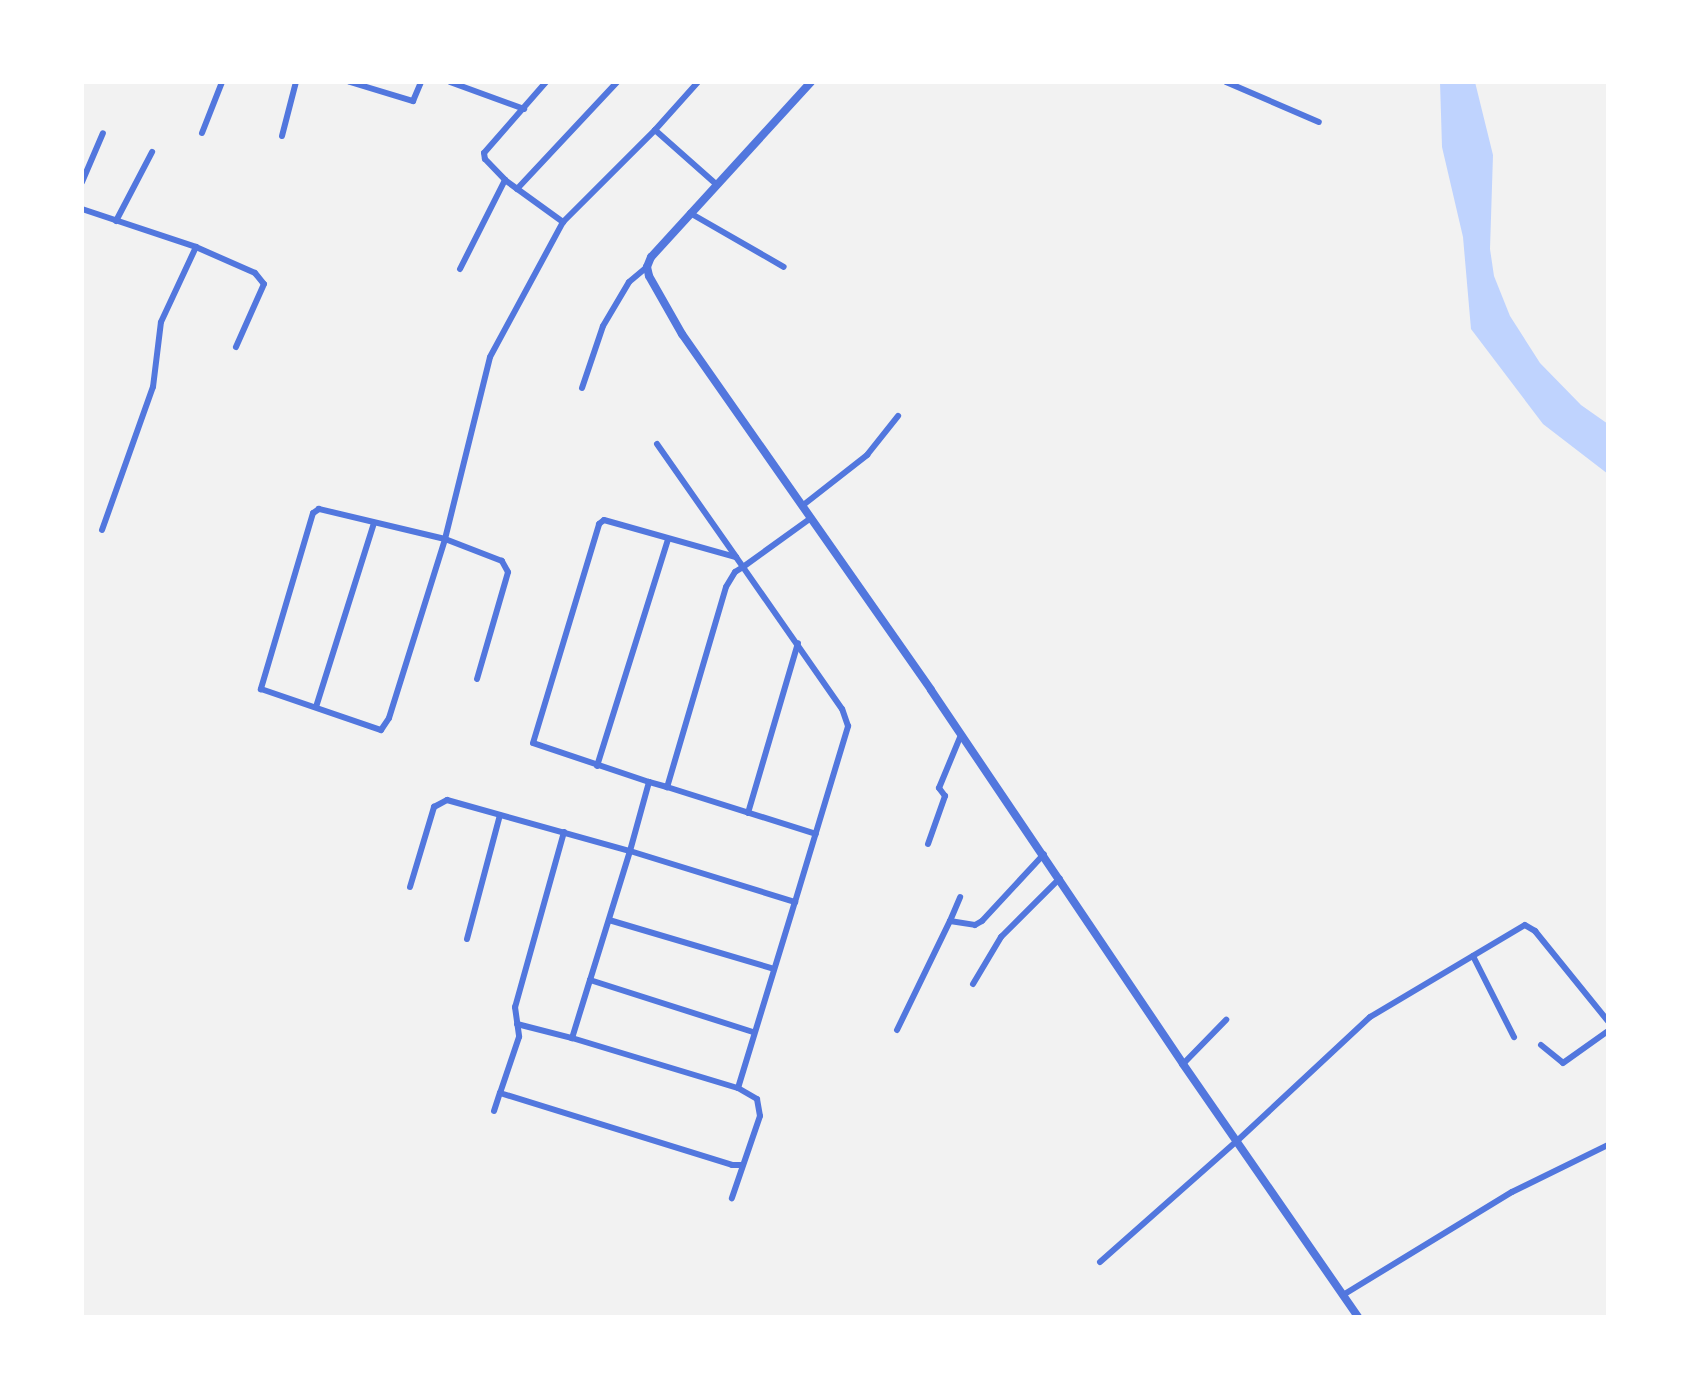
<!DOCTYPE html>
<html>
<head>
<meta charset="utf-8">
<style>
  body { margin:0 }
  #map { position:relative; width:1690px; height:1399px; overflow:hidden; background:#f2f2f2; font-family:"DM Sans",sans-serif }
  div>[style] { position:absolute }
  .water>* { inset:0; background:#bfd3fe }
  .minor>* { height:6px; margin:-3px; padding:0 3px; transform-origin:3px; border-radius:3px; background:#5277de }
  .tertiary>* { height:8px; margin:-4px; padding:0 4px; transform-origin:4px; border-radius:4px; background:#5277de }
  span { translate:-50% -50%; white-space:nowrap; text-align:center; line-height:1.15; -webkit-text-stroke:7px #fff; paint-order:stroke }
  .frame { position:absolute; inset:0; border:84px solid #fff; pointer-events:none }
</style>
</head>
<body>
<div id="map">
  <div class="water">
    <i style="clip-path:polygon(1440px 82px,1475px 82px,1493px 155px,1490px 249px,1494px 276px,1510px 316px,1540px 363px,1581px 405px,1608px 424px,1608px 474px,1543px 424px,1471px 329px,1463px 237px,1442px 147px)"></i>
  </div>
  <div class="minor">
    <i style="left:350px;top:82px;width:66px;rotate:16.8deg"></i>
    <i style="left:413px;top:101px;width:21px;rotate:-67deg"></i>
    <i style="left:450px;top:82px;width:79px;rotate:20deg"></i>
    <i style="left:546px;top:82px;width:94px;rotate:131.1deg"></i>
    <i style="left:484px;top:153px;width:6px;rotate:81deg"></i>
    <i style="left:485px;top:159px;width:29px;rotate:46deg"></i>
    <i style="left:505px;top:180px;width:72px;rotate:35.9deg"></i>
    <i style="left:1226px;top:82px;width:101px;rotate:23.3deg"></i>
    <i style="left:655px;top:130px;width:64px;rotate:-48.1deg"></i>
    <i style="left:202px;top:133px;width:55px;rotate:-68.6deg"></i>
    <i style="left:282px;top:136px;width:56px;rotate:-75.5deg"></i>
    <i style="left:82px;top:182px;width:53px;rotate:-66.8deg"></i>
    <i style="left:517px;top:189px;width:146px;rotate:-46.9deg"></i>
    <i style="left:82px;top:209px;width:120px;rotate:18.4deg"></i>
    <i style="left:196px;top:247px;width:64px;rotate:23.8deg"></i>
    <i style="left:255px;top:273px;width:14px;rotate:51deg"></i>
    <i style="left:264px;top:284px;width:69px;rotate:114deg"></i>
    <i style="left:690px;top:213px;width:108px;rotate:29.9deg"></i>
    <i style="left:116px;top:221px;width:78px;rotate:-62.4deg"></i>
    <i style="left:460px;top:269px;width:100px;rotate:-63.2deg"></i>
    <i style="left:582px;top:388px;width:65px;rotate:-71.3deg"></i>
    <i style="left:603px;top:326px;width:51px;rotate:-59.4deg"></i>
    <i style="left:629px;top:282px;width:23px;rotate:-40deg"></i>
    <i style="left:657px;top:444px;width:138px;rotate:55deg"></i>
    <i style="left:802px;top:506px;width:83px;rotate:-38.1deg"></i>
    <i style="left:867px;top:455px;width:50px;rotate:-51.5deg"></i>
    <i style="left:102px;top:530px;width:152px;rotate:-70.4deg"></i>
    <i style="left:153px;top:387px;width:65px;rotate:-83deg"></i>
    <i style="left:161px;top:322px;width:83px;rotate:-65deg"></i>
    <i style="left:477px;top:679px;width:111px;rotate:-73.8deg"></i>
    <i style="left:508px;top:572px;width:13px;rotate:-119deg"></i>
    <i style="left:502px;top:561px;width:61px;rotate:-158.9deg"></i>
    <i style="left:445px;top:539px;width:130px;rotate:-166.6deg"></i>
    <i style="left:319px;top:509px;width:7px;rotate:146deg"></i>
    <i style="left:313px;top:513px;width:184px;rotate:106.5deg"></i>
    <i style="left:261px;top:689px;width:127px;rotate:18.9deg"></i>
    <i style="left:381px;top:730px;width:14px;rotate:-56deg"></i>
    <i style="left:389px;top:718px;width:188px;rotate:-72.6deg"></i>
    <i style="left:445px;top:539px;width:187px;rotate:-76.1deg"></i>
    <i style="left:490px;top:357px;width:153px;rotate:-61.6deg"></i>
    <i style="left:563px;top:222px;width:130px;rotate:-45deg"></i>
    <i style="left:655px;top:130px;width:81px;rotate:41.5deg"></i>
    <i style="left:316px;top:707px;width:193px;rotate:-72.5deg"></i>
    <i style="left:597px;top:766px;width:238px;rotate:-72.6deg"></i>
    <i style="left:649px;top:782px;width:122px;rotate:-161.4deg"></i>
    <i style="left:533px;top:743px;width:229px;rotate:-73.2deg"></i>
    <i style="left:599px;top:524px;width:6px;rotate:-39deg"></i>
    <i style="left:604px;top:520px;width:137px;rotate:15.7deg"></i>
    <i style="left:736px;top:557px;width:12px;rotate:55deg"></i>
    <i style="left:743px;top:567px;width:84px;rotate:-35.8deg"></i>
    <i style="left:667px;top:787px;width:156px;rotate:17.5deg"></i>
    <i style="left:748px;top:813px;width:177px;rotate:-73.6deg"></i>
    <i style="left:564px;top:832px;width:182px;rotate:105.6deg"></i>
    <i style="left:515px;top:1007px;width:30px;rotate:82deg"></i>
    <i style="left:519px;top:1037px;width:59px;rotate:108.7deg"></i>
    <i style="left:500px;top:1093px;width:243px;rotate:17.2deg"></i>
    <i style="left:732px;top:1165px;width:9px"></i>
    <i style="left:928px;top:844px;width:51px;rotate:-70.5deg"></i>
    <i style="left:945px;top:796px;width:10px;rotate:-127deg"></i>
    <i style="left:939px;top:788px;width:57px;rotate:-67.5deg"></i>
    <i style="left:410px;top:887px;width:84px;rotate:-73.3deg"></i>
    <i style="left:434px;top:807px;width:15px;rotate:-28deg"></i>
    <i style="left:447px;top:800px;width:190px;rotate:15.6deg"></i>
    <i style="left:630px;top:851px;width:173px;rotate:17.2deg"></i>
    <i style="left:795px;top:902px;width:184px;rotate:-73.2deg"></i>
    <i style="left:848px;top:726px;width:18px;rotate:-109deg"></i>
    <i style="left:842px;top:709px;width:173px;rotate:-124.9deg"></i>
    <i style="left:743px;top:567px;width:9px;rotate:148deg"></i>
    <i style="left:735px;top:572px;width:17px;rotate:121deg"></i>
    <i style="left:726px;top:587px;width:209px;rotate:106.4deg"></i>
    <i style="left:667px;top:787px;width:19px;rotate:-164deg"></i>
    <i style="left:649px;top:782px;width:72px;rotate:105.4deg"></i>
    <i style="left:630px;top:851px;width:135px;rotate:107.2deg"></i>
    <i style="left:590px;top:980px;width:171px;rotate:17.7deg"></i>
    <i style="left:609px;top:920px;width:172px;rotate:16.5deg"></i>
    <i style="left:950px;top:921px;width:26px;rotate:-67deg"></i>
    <i style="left:467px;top:939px;width:128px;rotate:-75.1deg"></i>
    <i style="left:1473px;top:956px;width:91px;rotate:63.2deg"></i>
    <i style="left:590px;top:980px;width:61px;rotate:107.2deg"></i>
    <i style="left:572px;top:1038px;width:173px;rotate:16.8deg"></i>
    <i style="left:738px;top:1088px;width:22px;rotate:30deg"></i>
    <i style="left:757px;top:1099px;width:17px;rotate:80deg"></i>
    <i style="left:760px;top:1116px;width:87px;rotate:108.9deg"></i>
    <i style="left:973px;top:984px;width:55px;rotate:-59.2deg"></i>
    <i style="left:1001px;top:937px;width:83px;rotate:-45deg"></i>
    <i style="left:517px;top:1024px;width:57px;rotate:14.3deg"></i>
    <i style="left:897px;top:1030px;width:121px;rotate:-64.1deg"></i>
    <i style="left:950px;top:921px;width:25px;rotate:9deg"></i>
    <i style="left:975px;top:925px;width:8px;rotate:-30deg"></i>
    <i style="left:982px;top:921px;width:91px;rotate:-47.2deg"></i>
    <i style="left:1541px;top:1045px;width:28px;rotate:39deg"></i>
    <i style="left:1563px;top:1063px;width:55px;rotate:-35.4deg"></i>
    <i style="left:1183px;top:1064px;width:62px;rotate:-45.7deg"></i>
    <i style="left:738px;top:1088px;width:195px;rotate:-73deg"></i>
    <i style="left:494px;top:1111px;width:19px;rotate:-72deg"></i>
    <i style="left:1100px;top:1262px;width:183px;rotate:-41.5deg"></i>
    <i style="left:1237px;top:1141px;width:182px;rotate:-43deg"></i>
    <i style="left:1370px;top:1017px;width:180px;rotate:-30.7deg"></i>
    <i style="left:1525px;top:925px;width:12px;rotate:31deg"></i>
    <i style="left:1535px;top:931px;width:116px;rotate:51deg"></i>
    <i style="left:1343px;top:1295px;width:198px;rotate:-31.4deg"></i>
    <i style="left:1512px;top:1192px;width:107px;rotate:-26.1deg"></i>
  </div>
  <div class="tertiary">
    <i style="left:811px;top:82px;width:237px;rotate:132.4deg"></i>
    <i style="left:651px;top:257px;width:11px;rotate:112deg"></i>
    <i style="left:647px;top:267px;width:9px;rotate:77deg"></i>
    <i style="left:649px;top:276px;width:67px;rotate:60.4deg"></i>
    <i style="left:682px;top:334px;width:434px;rotate:55deg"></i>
    <i style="left:931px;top:690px;width:451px;rotate:56deg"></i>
    <i style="left:1183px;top:1064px;width:308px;rotate:55.3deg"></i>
  </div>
  <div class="frame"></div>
</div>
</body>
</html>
